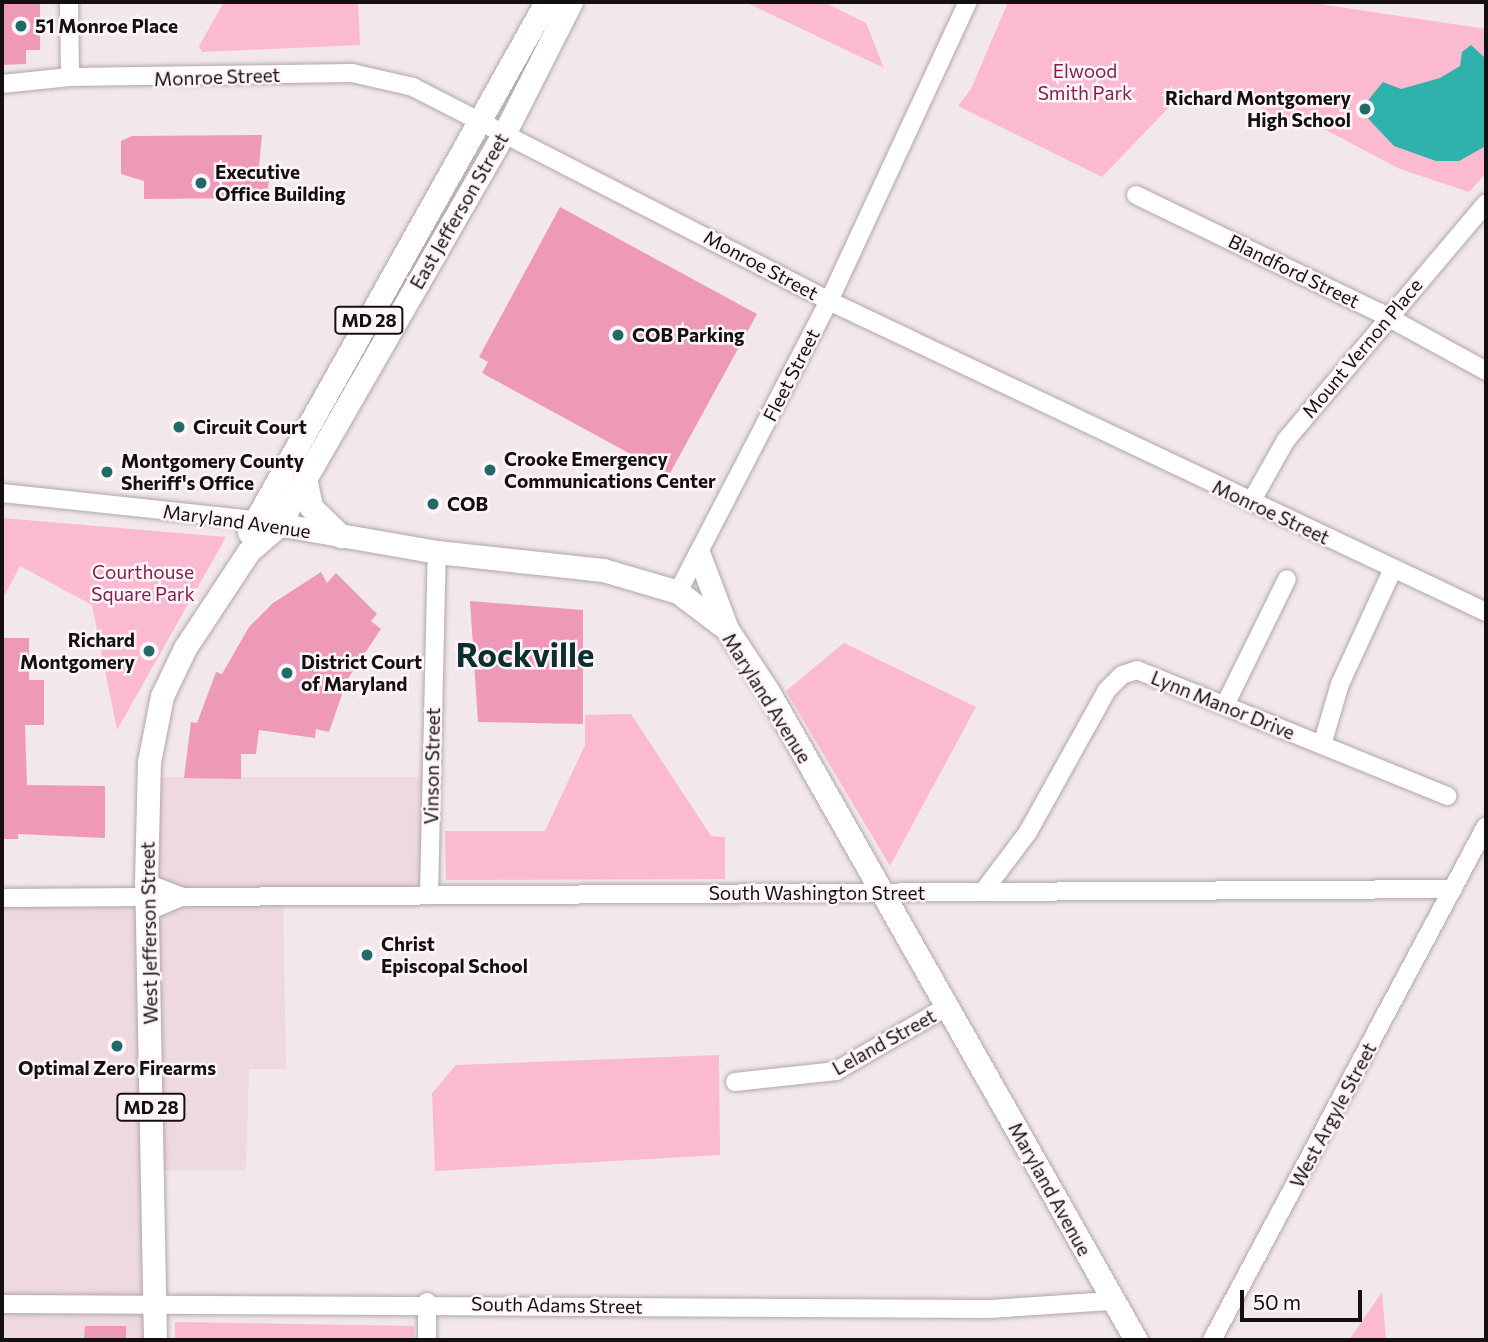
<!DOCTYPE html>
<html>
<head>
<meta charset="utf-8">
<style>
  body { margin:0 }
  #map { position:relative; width:1488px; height:1342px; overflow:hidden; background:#f2e7ea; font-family:Commissioner,sans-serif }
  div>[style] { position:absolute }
  .built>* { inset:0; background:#edd9df }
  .green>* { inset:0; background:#fbbad0 }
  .water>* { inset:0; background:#2fb1ac }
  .building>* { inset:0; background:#ee99b7 }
  .roads { filter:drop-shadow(0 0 2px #b1a6a9) drop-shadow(0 0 2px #b1a6a9) }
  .minor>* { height:18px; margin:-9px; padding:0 9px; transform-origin:9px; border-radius:9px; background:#fff }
  .major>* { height:23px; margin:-11.5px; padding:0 11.5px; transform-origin:11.5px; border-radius:11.5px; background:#fff }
  .dots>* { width:19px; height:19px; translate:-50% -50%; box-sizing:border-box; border:4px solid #fef5f8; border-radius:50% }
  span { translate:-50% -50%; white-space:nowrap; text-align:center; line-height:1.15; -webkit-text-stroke:5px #fef5f8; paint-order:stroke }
  .shield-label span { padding:2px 5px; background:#fef5f8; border:2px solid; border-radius:5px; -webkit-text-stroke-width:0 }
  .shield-label { font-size:18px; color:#141011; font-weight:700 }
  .poi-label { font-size:19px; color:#141011; font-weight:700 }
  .left { translate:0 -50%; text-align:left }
  .right { translate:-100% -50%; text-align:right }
  .park-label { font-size:19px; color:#82204d }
  .street-label { font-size:19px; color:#141011 }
  .town-label { font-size:33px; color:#0c2f2e; font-weight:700 }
  .frame { position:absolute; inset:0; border:4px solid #141011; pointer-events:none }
  .scale { position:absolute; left:1240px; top:1290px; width:122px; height:32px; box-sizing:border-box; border:4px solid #141011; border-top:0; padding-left:9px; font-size:21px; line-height:24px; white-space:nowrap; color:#141011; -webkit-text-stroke:5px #fef5f8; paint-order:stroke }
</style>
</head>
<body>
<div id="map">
  <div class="built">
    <i style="clip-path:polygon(148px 777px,431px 777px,429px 895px,283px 896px,286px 1069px,249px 1069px,246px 1170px,153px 1170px,155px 1340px,2px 1340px,2px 898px,146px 897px)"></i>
  </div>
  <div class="green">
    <i style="clip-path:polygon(224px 2px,358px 2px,360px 45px,202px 52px,199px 46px)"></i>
    <i style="clip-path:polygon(745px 2px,824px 2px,866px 23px,884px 68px)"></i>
    <i style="clip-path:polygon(1008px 2px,1306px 2px,1486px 29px,1486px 173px,1469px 192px,1400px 169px,1303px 118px,1294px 127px,1227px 88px,1193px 93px,1172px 104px,1102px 177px,958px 106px,971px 89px)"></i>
    <i style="clip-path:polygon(2px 518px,226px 537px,117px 730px,92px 605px,20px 566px,2px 600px)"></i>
    <i style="clip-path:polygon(844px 643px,976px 707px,890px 866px,786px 691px)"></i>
    <i style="clip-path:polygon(631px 714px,711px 836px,725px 837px,725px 879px,446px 880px,445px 831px,545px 831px,585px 745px,585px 715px)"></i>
    <i style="clip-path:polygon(719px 1055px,720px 1155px,435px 1171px,432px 1093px,456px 1065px)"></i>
    <i style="clip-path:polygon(1382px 1292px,1386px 1340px,1349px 1340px)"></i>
    <i style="clip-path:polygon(175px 1322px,414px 1326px,414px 1340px,175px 1340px)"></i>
  </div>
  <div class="water">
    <i style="clip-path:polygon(1471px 45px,1486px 59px,1484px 147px,1459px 161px,1436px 161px,1394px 146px,1360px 110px,1383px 82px,1401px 89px,1440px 78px,1460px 66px,1462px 52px)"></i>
  </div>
  <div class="building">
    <i style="clip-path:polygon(2px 2px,40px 2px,40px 50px,26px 50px,26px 64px,2px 65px)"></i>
    <i style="clip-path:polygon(262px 135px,258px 176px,270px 176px,266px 198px,144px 199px,144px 181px,121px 174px,121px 141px,132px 136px)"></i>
    <i style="clip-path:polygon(560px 207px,757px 314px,669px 475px,482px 373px,488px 362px,479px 357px)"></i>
    <i style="clip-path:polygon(321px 572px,327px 583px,336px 573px,377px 614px,371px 621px,381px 629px,347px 680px,329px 732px,316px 729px,315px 738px,259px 730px,256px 754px,241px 754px,241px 779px,184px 778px,191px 722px,197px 723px,216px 672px,222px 674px,249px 627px,273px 603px)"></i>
    <i style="clip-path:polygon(470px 601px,583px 610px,583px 724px,478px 722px)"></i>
    <i style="clip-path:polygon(2px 638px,29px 638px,29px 680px,44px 680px,44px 725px,25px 725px,27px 785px,105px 786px,105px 838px,18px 834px,18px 839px,2px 839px)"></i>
    <i style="clip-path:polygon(85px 1326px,126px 1326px,126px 1340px,84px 1340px)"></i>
  </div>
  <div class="roads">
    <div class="minor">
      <i style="left:69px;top:2px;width:75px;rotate:89.2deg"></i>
      <i style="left:2px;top:84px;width:68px;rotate:-5.9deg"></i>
      <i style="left:70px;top:77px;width:282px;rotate:-0.8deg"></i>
      <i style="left:352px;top:73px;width:63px;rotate:12.9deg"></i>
      <i style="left:413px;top:87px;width:468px;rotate:27.2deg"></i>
      <i style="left:829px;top:301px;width:727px;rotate:25.33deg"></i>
      <i style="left:1136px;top:195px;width:278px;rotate:25.8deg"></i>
      <i style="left:1386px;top:316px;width:114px;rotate:28.8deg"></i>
      <i style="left:2px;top:493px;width:253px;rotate:6.1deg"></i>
      <i style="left:1251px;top:502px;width:71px;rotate:-60.6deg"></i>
      <i style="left:1286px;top:440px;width:310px;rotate:-49.8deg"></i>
      <i style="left:678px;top:592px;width:328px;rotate:-62.6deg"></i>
      <i style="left:829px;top:301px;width:330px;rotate:-65.1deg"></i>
      <i style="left:1225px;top:705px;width:140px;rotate:-63.8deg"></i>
      <i style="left:1322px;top:745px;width:64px;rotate:-73.6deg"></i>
      <i style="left:1340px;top:684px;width:127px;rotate:-65.3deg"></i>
      <i style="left:146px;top:883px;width:39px;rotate:21deg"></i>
      <i style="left:983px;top:892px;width:75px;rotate:-53.1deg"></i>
      <i style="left:1028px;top:832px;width:162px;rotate:-60.9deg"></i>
      <i style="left:1107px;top:690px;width:21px;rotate:-45deg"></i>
      <i style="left:1122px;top:675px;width:16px;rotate:-18deg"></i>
      <i style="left:1137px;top:670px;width:335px;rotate:22.1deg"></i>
      <i style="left:429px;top:895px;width:343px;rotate:-88.7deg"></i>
      <i style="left:2px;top:898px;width:144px;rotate:-0.4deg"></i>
      <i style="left:146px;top:912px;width:39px;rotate:-23deg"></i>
      <i style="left:182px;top:897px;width:1271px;rotate:-0.36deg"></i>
      <i style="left:735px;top:1082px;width:102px;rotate:-6.2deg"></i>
      <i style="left:836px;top:1071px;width:129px;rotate:-30.1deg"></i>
      <i style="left:427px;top:1302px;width:38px;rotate:90deg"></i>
      <i style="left:2px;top:1304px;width:988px;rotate:0.29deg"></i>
      <i style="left:990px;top:1309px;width:121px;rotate:-3.8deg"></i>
      <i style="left:1212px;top:1340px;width:582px;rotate:-61.94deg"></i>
    </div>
    <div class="major">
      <i style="left:305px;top:478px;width:30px;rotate:78deg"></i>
      <i style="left:311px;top:507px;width:42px;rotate:44deg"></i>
      <i style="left:254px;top:520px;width:186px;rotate:9.9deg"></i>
      <i style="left:437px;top:552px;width:167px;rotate:6.2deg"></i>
      <i style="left:603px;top:570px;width:78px;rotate:16.3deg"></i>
      <i style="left:678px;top:592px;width:61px;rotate:37.1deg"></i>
      <i style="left:727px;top:629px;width:77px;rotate:56.7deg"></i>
      <i style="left:769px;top:693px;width:744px;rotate:60.44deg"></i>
      <i style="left:249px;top:532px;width:608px;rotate:-60.73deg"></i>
      <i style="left:699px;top:555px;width:79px;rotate:69.3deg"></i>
      <i style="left:155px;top:1340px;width:457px;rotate:-91.1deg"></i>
      <i style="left:146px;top:883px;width:121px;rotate:-88.6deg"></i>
      <i style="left:149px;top:762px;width:67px;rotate:-78.9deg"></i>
      <i style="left:162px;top:696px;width:53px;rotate:-64.4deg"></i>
      <i style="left:185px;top:648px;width:116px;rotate:-56.6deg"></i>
      <i style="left:249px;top:551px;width:38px;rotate:-41deg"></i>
      <i style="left:278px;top:526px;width:455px;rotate:-60.1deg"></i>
      <i style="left:505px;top:132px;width:146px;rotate:-63.1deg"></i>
    </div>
  </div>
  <div class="dots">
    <i style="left:21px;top:26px;background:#206b68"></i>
    <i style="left:1365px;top:109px;background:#206b68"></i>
    <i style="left:201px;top:183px;background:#206b68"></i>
    <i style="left:618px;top:335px;background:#206b68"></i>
    <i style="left:179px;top:427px;background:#206b68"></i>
    <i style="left:490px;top:470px;background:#206b68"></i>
    <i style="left:107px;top:472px;background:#206b68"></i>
    <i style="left:433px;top:504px;background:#206b68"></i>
    <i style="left:149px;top:651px;background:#206b68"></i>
    <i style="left:287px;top:673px;background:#206b68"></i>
    <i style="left:367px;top:955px;background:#206b68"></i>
    <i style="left:117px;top:1046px;background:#206b68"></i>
  </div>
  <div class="shield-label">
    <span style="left:369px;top:320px">MD 28</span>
    <span style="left:151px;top:1107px">MD 28</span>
  </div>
  <div class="poi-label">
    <span class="left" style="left:35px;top:26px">51 Monroe Place</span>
    <span class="right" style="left:1351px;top:109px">Richard Montgomery<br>High School</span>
    <span class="left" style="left:215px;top:183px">Executive<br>Office Building</span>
    <span class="left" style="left:632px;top:335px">COB Parking</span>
    <span class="left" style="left:193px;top:427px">Circuit Court</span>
    <span class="left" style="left:504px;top:470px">Crooke Emergency<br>Communications Center</span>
    <span class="left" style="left:121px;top:472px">Montgomery County<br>Sheriff's Office</span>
    <span class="left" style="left:447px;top:504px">COB</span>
    <span class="right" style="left:135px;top:651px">Richard<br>Montgomery</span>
    <span class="left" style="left:301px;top:673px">District Court<br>of Maryland</span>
    <span class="left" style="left:381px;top:955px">Christ<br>Episcopal School</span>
    <span style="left:117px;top:1068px">Optimal Zero Firearms</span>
  </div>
  <div class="park-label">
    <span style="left:1085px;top:82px">Elwood<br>Smith Park</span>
    <span style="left:143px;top:583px">Courthouse<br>Square Park</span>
  </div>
  <div class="street-label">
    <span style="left:217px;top:77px;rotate:-2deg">Monroe Street</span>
    <span style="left:459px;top:211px;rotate:-60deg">East Jefferson Street</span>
    <span style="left:761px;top:265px;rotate:28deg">Monroe Street</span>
    <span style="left:1294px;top:271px;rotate:26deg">Blandford Street</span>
    <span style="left:1362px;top:348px;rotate:-50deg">Mount Vernon Place</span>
    <span style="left:791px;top:375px;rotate:-63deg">Fleet Street</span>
    <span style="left:1271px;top:512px;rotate:25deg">Monroe Street</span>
    <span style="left:237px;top:521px;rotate:8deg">Maryland Avenue</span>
    <span style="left:767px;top:698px;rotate:58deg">Maryland Avenue</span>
    <span style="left:1223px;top:705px;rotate:22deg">Lynn Manor Drive</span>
    <span style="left:432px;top:766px;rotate:-89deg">Vinson Street</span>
    <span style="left:817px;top:893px">South Washington Street</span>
    <span style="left:149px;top:933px;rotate:-91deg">West Jefferson Street</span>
    <span style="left:884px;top:1042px;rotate:-29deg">Leland Street</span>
    <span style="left:1333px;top:1115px;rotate:-62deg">West Argyle Street</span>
    <span style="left:1050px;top:1189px;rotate:61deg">Maryland Avenue</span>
    <span style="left:557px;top:1305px;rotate:1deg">South Adams Street</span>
  </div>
  <div class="town-label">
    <span style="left:525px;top:654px">Rockville</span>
  </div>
  <div class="frame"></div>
  <div class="scale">50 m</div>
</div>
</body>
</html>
